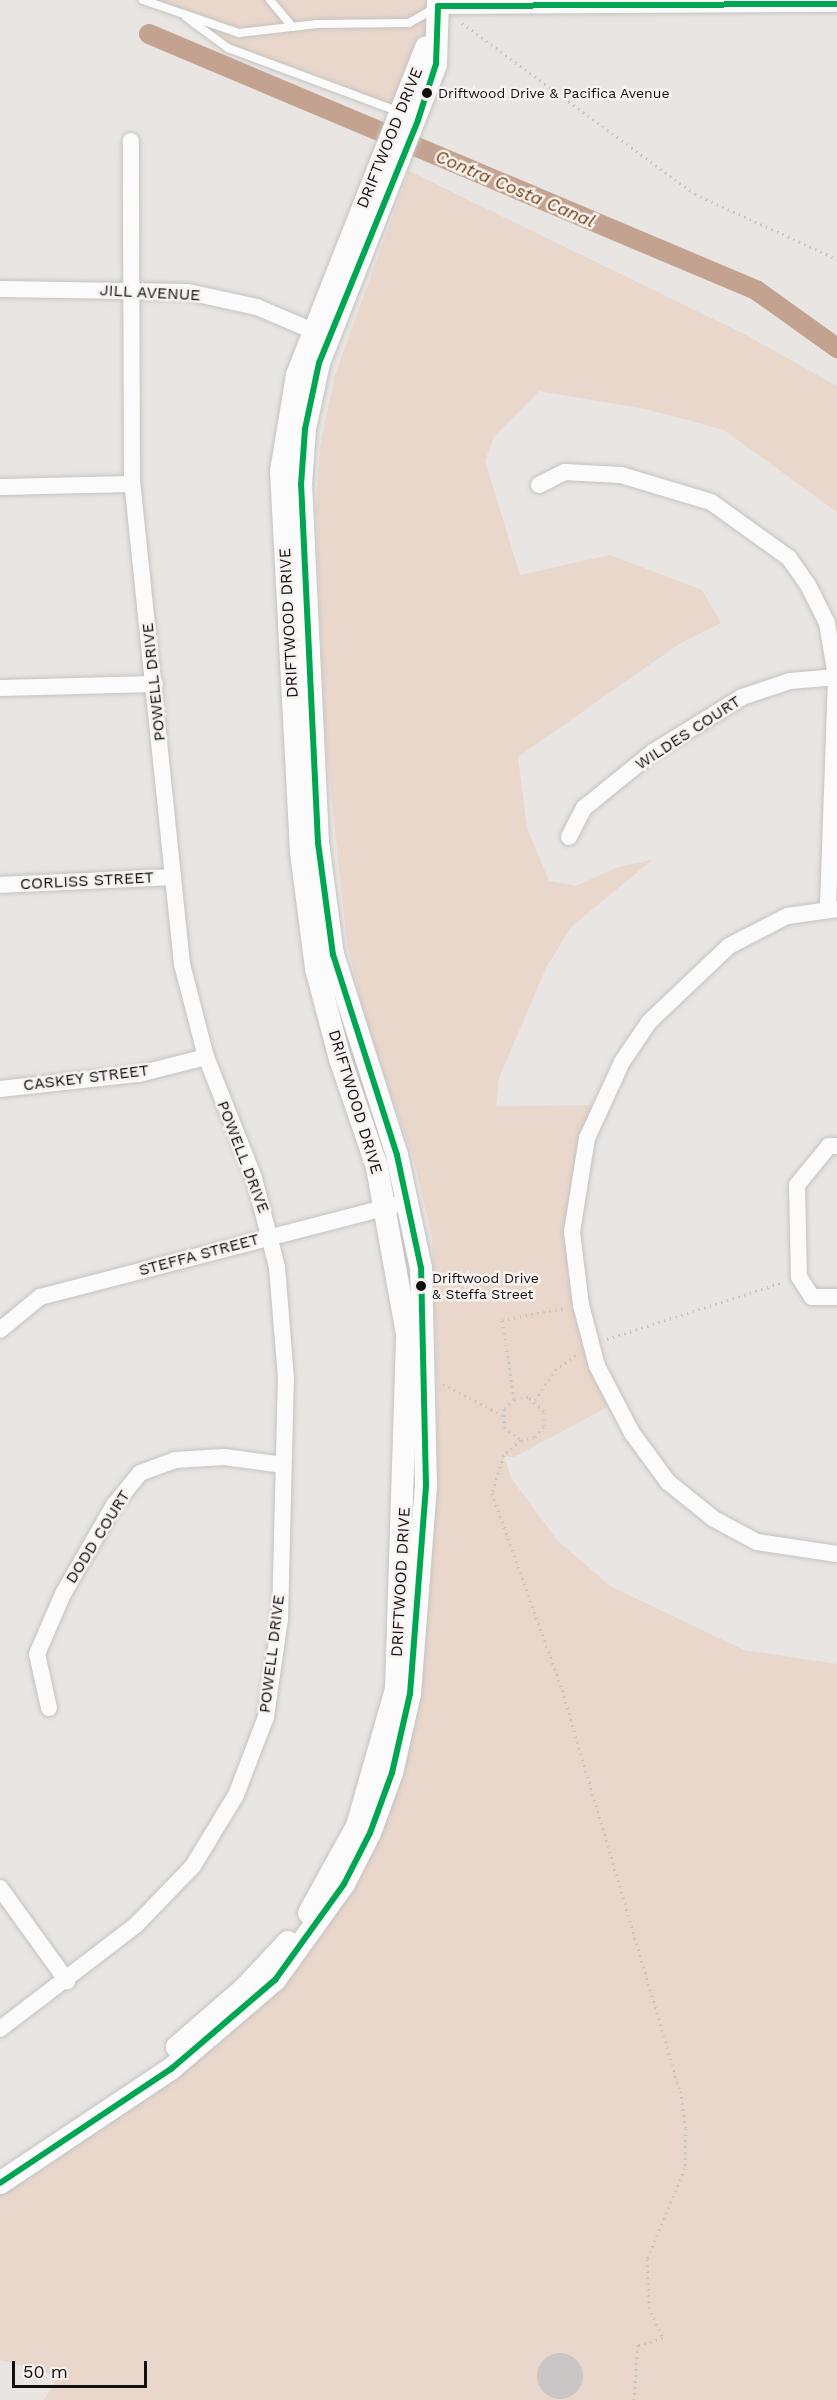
<!DOCTYPE html>
<html>
<head>
<meta charset="utf-8">
<style>
  body { margin:0 }
  #map { position:relative; width:837px; height:2400px; overflow:hidden; background:#e8e5e3; font-family:"Work Sans",sans-serif }
  div>[style] { position:absolute }
  .green>* { inset:0; background:#e9d7cc }
  .canal>* { height:20px; margin:-10px; padding:0 10px; transform-origin:10px; border-radius:10px; background:#c3a38f }
  .building>* { inset:0; background:#c9c6c5 }
  .round { border-radius:50% }
  .path>* { height:3px; margin-top:-1.5px; transform-origin:0; background:repeating-linear-gradient(90deg,#c6c4c4 0 1.5px,transparent 0 6px) }
  .roads { filter:drop-shadow(0 0 2px #c5c3c1) drop-shadow(0 0 2px #c5c3c1) }
  .lane>* { height:8px; margin:-4px; padding:0 4px; transform-origin:4px; border-radius:4px; background:#fcfbfb }
  .street>* { height:16px; margin:-8px; padding:0 8px; transform-origin:8px; border-radius:8px; background:#fcfbfb }
  .secondary>* { height:22px; margin:-11px; padding:0 11px; transform-origin:11px; border-radius:11px; background:#fcfbfb }
  .bus-1>* { height:6px; margin:-3px; padding:0 3px; transform-origin:3px; border-radius:3px; background:#00a651 }
  .dots>* { width:16px; height:16px; translate:-50% -50%; box-sizing:border-box; border:3px solid #f7f2ef; border-radius:50% }
  span { translate:-50% -50%; white-space:nowrap; text-align:center; line-height:1.15; -webkit-text-stroke:5px #f7f2ef; paint-order:stroke }
  .bus-label { font-size:14px; color:#12100f }
  .left { translate:0 -50%; text-align:left }
  .street-label { font-size:16px; color:#12100f }
  .water-label { font-size:18px; color:#753c0e; font-style:italic }
  .scale { position:absolute; left:12px; top:2361px; width:135px; height:27px; box-sizing:border-box; border:3px solid #12100f; border-top:0; padding-left:8px; font-size:18px; line-height:21px; white-space:nowrap; color:#12100f; -webkit-text-stroke:4px #f7f2ef; paint-order:stroke }
</style>
</head>
<body>
<div id="map">
  <div class="green">
    <i style="clip-path:polygon(143px 0,438px 0,438px 6px,401px 112px,228px 48px,178px 12px)"></i>
    <i style="clip-path:polygon(409px 171px,746px 335px,837px 386px,837px 512px,724px 430px,646px 409px,539px 391px,494px 437px,485px 461px,520px 575px,610px 555px,702px 590px,721px 623px,679px 644px,518px 757px,527px 828px,549px 881px,576px 886px,618px 867px,652px 860px,572px 926px,547px 966px,499px 1078px,496px 1106px,601px 1105px,572px 1232px,581px 1305px,617px 1402px,514px 1457px,504px 1456px,511px 1478px,557px 1540px,610px 1586px,744px 1650px,837px 1664px,837px 2400px,44px 2400px,59px 2376px,0 2360px,0 2193px,41px 2171px,238px 2027px,321px 1937px,360px 1873px,421px 1680px,438px 1411px,432px 1237px,413px 1157px,367px 1026px,347px 944px,325px 736px,316px 506px,320px 446px,335px 375px)"></i>
  </div>
  <div class="canal">
    <i style="left:149px;top:34px;width:659px;rotate:22.87deg"></i>
    <i style="left:756px;top:290px;width:100px;rotate:35.6deg"></i>
  </div>
  <div class="building">
    <i class="round" style="left:537px;top:2353px;width:46px;height:46px"></i>
  </div>
  <div class="path">
    <i style="left:462px;top:23px;width:289px;rotate:36.3deg"></i>
    <i style="left:695px;top:194px;width:156px;rotate:24.6deg"></i>
    <i style="left:607px;top:1339px;width:185px;rotate:-17.9deg"></i>
    <i style="left:443px;top:1384px;width:67px;rotate:27.7deg"></i>
    <i style="left:514px;top:1399px;width:14px;rotate:135deg"></i>
    <i style="left:504px;top:1409px;width:18px;rotate:90deg"></i>
    <i style="left:504px;top:1427px;width:21px;rotate:37deg"></i>
    <i style="left:521px;top:1440px;width:14px;rotate:-12deg"></i>
    <i style="left:535px;top:1437px;width:14px;rotate:-51deg"></i>
    <i style="left:544px;top:1426px;width:15px;rotate:-90deg"></i>
    <i style="left:544px;top:1411px;width:21px;rotate:-139deg"></i>
    <i style="left:528px;top:1397px;width:14px;rotate:172deg"></i>
    <i style="left:514px;top:1399px;width:80px;rotate:-98.6deg"></i>
    <i style="left:502px;top:1320px;width:63px;rotate:-11deg"></i>
    <i style="left:535px;top:1400px;width:36px;rotate:-56deg"></i>
    <i style="left:555px;top:1370px;width:27px;rotate:-36deg"></i>
    <i style="left:521px;top:1440px;width:23px;rotate:139deg"></i>
    <i style="left:504px;top:1455px;width:40px;rotate:108deg"></i>
    <i style="left:492px;top:1493px;width:209px;rotate:70.4deg"></i>
    <i style="left:562px;top:1690px;width:418px;rotate:73.6deg"></i>
    <i style="left:680px;top:2091px;width:37px;rotate:81deg"></i>
    <i style="left:686px;top:2128px;width:40px;rotate:91.4deg"></i>
    <i style="left:685px;top:2168px;width:99px;rotate:112.7deg"></i>
    <i style="left:647px;top:2259px;width:48px;rotate:87.6deg"></i>
    <i style="left:649px;top:2307px;width:34px;rotate:66deg"></i>
    <i style="left:663px;top:2338px;width:26px;rotate:164deg"></i>
    <i style="left:638px;top:2345px;width:55px;rotate:94.2deg"></i>
  </div>
  <div class="roads">
    <div class="lane">
      <i style="left:143px;top:0;width:102px;rotate:19deg"></i>
      <i style="left:239px;top:33px;width:79px;rotate:-6.6deg"></i>
      <i style="left:317px;top:24px;width:92px;rotate:-0.6deg"></i>
      <i style="left:409px;top:23px;width:30px;rotate:-30deg"></i>
      <i style="left:270px;top:0;width:35px;rotate:50deg"></i>
      <i style="left:186px;top:17px;width:52px;rotate:36.4deg"></i>
      <i style="left:228px;top:48px;width:184px;rotate:20.4deg"></i>
    </div>
    <div class="street">
      <i style="left:438px;top:6px;width:399px;rotate:-0.3deg"></i>
      <i style="left:0;top:289px;width:188px;rotate:0.9deg"></i>
      <i style="left:188px;top:292px;width:71px;rotate:12.3deg"></i>
      <i style="left:257px;top:307px;width:74px;rotate:23.1deg"></i>
      <i style="left:539px;top:485px;width:29px;rotate:-27deg"></i>
      <i style="left:565px;top:472px;width:56px;rotate:3.1deg"></i>
      <i style="left:621px;top:475px;width:94px;rotate:16.7deg"></i>
      <i style="left:711px;top:502px;width:96px;rotate:35.7deg"></i>
      <i style="left:789px;top:558px;width:33px;rotate:55deg"></i>
      <i style="left:808px;top:585px;width:42px;rotate:63.4deg"></i>
      <i style="left:827px;top:623px;width:55px;rotate:80.5deg"></i>
      <i style="left:836px;top:677px;width:232px;rotate:92deg"></i>
      <i style="left:0;top:487px;width:132px;rotate:-1.3deg"></i>
      <i style="left:0;top:688px;width:155px;rotate:-1.5deg"></i>
      <i style="left:569px;top:837px;width:33px;rotate:-63deg"></i>
      <i style="left:584px;top:808px;width:89px;rotate:-39.1deg"></i>
      <i style="left:653px;top:752px;width:105px;rotate:-31.7deg"></i>
      <i style="left:742px;top:697px;width:51px;rotate:-18.4deg"></i>
      <i style="left:790px;top:681px;width:47px;rotate:-4.9deg"></i>
      <i style="left:0;top:885px;width:173px;rotate:-2.6deg"></i>
      <i style="left:837px;top:909px;width:50px;rotate:172deg"></i>
      <i style="left:787px;top:916px;width:65px;rotate:152.7deg"></i>
      <i style="left:729px;top:946px;width:110px;rotate:136.5deg"></i>
      <i style="left:649px;top:1022px;width:48px;rotate:124deg"></i>
      <i style="left:622px;top:1062px;width:84px;rotate:114.7deg"></i>
      <i style="left:587px;top:1138px;width:95px;rotate:99.1deg"></i>
      <i style="left:572px;top:1232px;width:74px;rotate:83deg"></i>
      <i style="left:581px;top:1305px;width:63px;rotate:75.3deg"></i>
      <i style="left:597px;top:1366px;width:76px;rotate:62.4deg"></i>
      <i style="left:632px;top:1433px;width:61px;rotate:53.7deg"></i>
      <i style="left:668px;top:1482px;width:59px;rotate:38.8deg"></i>
      <i style="left:714px;top:1519px;width:49px;rotate:28.1deg"></i>
      <i style="left:757px;top:1542px;width:81px;rotate:8.5deg"></i>
      <i style="left:0;top:1089px;width:140px;rotate:-6.2deg"></i>
      <i style="left:139px;top:1074px;width:69px;rotate:-14.2deg"></i>
      <i style="left:837px;top:1146px;width:8px;rotate:180deg"></i>
      <i style="left:829px;top:1146px;width:50px;rotate:129.4deg"></i>
      <i style="left:797px;top:1185px;width:92px;rotate:88.8deg"></i>
      <i style="left:799px;top:1277px;width:24px;rotate:57deg"></i>
      <i style="left:812px;top:1297px;width:25px"></i>
      <i style="left:0;top:1330px;width:52px;rotate:-39.5deg"></i>
      <i style="left:40px;top:1297px;width:367px;rotate:-14.5deg"></i>
      <i style="left:49px;top:1708px;width:55px;rotate:-102.5deg"></i>
      <i style="left:37px;top:1654px;width:65px;rotate:-66.6deg"></i>
      <i style="left:63px;top:1594px;width:103px;rotate:-60.2deg"></i>
      <i style="left:114px;top:1505px;width:41px;rotate:-50.9deg"></i>
      <i style="left:140px;top:1473px;width:37px;rotate:-20deg"></i>
      <i style="left:175px;top:1460px;width:49px;rotate:-3.5deg"></i>
      <i style="left:224px;top:1457px;width:60px;rotate:7.7deg"></i>
      <i style="left:0;top:1888px;width:115px;rotate:54.2deg"></i>
      <i style="left:0;top:2029px;width:171px;rotate:-37.4deg"></i>
      <i style="left:136px;top:1925px;width:82px;rotate:-46deg"></i>
      <i style="left:193px;top:1866px;width:83px;rotate:-58.8deg"></i>
      <i style="left:236px;top:1795px;width:84px;rotate:-69deg"></i>
      <i style="left:266px;top:1717px;width:99px;rotate:-81.9deg"></i>
      <i style="left:280px;top:1619px;width:240px;rotate:-88.6deg"></i>
      <i style="left:286px;top:1379px;width:112px;rotate:-94.6deg"></i>
      <i style="left:277px;top:1267px;width:92px;rotate:-104.5deg"></i>
      <i style="left:254px;top:1178px;width:130px;rotate:-111.6deg"></i>
      <i style="left:206px;top:1057px;width:96px;rotate:-104.5deg"></i>
      <i style="left:182px;top:964px;width:483px;rotate:-95.9deg"></i>
      <i style="left:132px;top:484px;width:343px;rotate:-90.2deg"></i>
    </div>
    <div class="secondary">
      <i style="left:309px;top:1913px;width:99px;rotate:-61.1deg"></i>
      <i style="left:357px;top:1826px;width:142px;rotate:-74.1deg"></i>
      <i style="left:396px;top:1689px;width:355px;rotate:-88.2deg"></i>
      <i style="left:407px;top:1334px;width:170px;rotate:-100.2deg"></i>
      <i style="left:377px;top:1167px;width:114px;rotate:-108.9deg"></i>
      <i style="left:340px;top:1059px;width:94px;rotate:-104.8deg"></i>
      <i style="left:316px;top:968px;width:117px;rotate:-97.4deg"></i>
      <i style="left:301px;top:852px;width:382px;rotate:-93deg"></i>
      <i style="left:281px;top:471px;width:97px;rotate:-80.5deg"></i>
      <i style="left:297px;top:375px;width:352px;rotate:-68.5deg"></i>
      <i style="left:177px;top:2047px;width:90px;rotate:-40.9deg"></i>
      <i style="left:245px;top:1988px;width:63px;rotate:-46.9deg"></i>
      <i style="left:0;top:2183px;width:206px;rotate:-33.7deg"></i>
      <i style="left:171px;top:2069px;width:137px;rotate:-40.6deg"></i>
      <i style="left:275px;top:1980px;width:118px;rotate:-54.3deg"></i>
      <i style="left:344px;top:1884px;width:57px;rotate:-63deg"></i>
      <i style="left:370px;top:1833px;width:64px;rotate:-69.9deg"></i>
      <i style="left:392px;top:1773px;width:81px;rotate:-77.2deg"></i>
      <i style="left:410px;top:1694px;width:209px;rotate:-85.6deg"></i>
      <i style="left:426px;top:1486px;width:218px;rotate:-91.3deg"></i>
      <i style="left:421px;top:1268px;width:116px;rotate:-102deg"></i>
      <i style="left:397px;top:1155px;width:210px;rotate:-107.7deg"></i>
      <i style="left:333px;top:955px;width:113px;rotate:-97.6deg"></i>
      <i style="left:318px;top:843px;width:358px;rotate:-92.7deg"></i>
      <i style="left:301px;top:485px;width:56px;rotate:-85.9deg"></i>
      <i style="left:305px;top:429px;width:67px;rotate:-78deg"></i>
      <i style="left:319px;top:363px;width:321px;rotate:-68.6deg"></i>
      <i style="left:436px;top:64px;width:64px;rotate:-88.2deg"></i>
    </div>
  </div>
  <div class="bus-1">
    <i style="left:438px;top:6px;width:399px;rotate:-0.3deg"></i>
    <i style="left:0;top:2183px;width:206px;rotate:-33.7deg"></i>
    <i style="left:171px;top:2069px;width:137px;rotate:-40.6deg"></i>
    <i style="left:275px;top:1980px;width:118px;rotate:-54.3deg"></i>
    <i style="left:344px;top:1884px;width:57px;rotate:-63deg"></i>
    <i style="left:370px;top:1833px;width:64px;rotate:-69.9deg"></i>
    <i style="left:392px;top:1773px;width:81px;rotate:-77.2deg"></i>
    <i style="left:410px;top:1694px;width:209px;rotate:-85.6deg"></i>
    <i style="left:426px;top:1486px;width:218px;rotate:-91.3deg"></i>
    <i style="left:421px;top:1268px;width:116px;rotate:-102deg"></i>
    <i style="left:397px;top:1155px;width:210px;rotate:-107.7deg"></i>
    <i style="left:333px;top:955px;width:113px;rotate:-97.6deg"></i>
    <i style="left:318px;top:843px;width:358px;rotate:-92.7deg"></i>
    <i style="left:301px;top:485px;width:56px;rotate:-85.9deg"></i>
    <i style="left:305px;top:429px;width:67px;rotate:-78deg"></i>
    <i style="left:319px;top:363px;width:262px;rotate:-67.8deg"></i>
    <i style="left:418px;top:120px;width:59px;rotate:-72.2deg"></i>
    <i style="left:436px;top:64px;width:58px;rotate:-88deg"></i>
  </div>
  <div class="dots">
    <i style="left:427px;top:93px;background:#12100f"></i>
    <i style="left:421px;top:1286px;background:#12100f"></i>
  </div>
  <div class="bus-label">
    <span class="left" style="left:438px;top:93px">Driftwood Drive &amp; Pacifica Avenue</span>
    <span class="left" style="left:432px;top:1286px">Driftwood Drive<br>&amp; Steffa Street</span>
  </div>
  <div class="street-label">
    <span style="left:390px;top:138px;rotate:-68deg">DRIFTWOOD DRIVE</span>
    <span style="left:150px;top:293px;rotate:3deg">JILL AVENUE</span>
    <span style="left:289px;top:623px;rotate:-93deg">DRIFTWOOD DRIVE</span>
    <span style="left:154px;top:682px;rotate:-96deg">POWELL DRIVE</span>
    <span style="left:688px;top:733px;rotate:-33deg">WILDES COURT</span>
    <span style="left:87px;top:881px;rotate:-3deg">CORLISS STREET</span>
    <span style="left:86px;top:1078px;rotate:-7deg">CASKEY STREET</span>
    <span style="left:355px;top:1102px;rotate:73deg">DRIFTWOOD DRIVE</span>
    <span style="left:243px;top:1157px;rotate:69deg">POWELL DRIVE</span>
    <span style="left:199px;top:1255px;rotate:-15deg">STEFFA STREET</span>
    <span style="left:98px;top:1537px;rotate:-58deg">DODD COURT</span>
    <span style="left:401px;top:1582px;rotate:-87deg">DRIFTWOOD DRIVE</span>
    <span style="left:272px;top:1654px;rotate:-83deg">POWELL DRIVE</span>
  </div>
  <div class="water-label">
    <span style="left:515px;top:189px;rotate:23deg">Contra Costa Canal</span>
  </div>
  <div class="scale">50 m</div>
</div>
</body>
</html>
